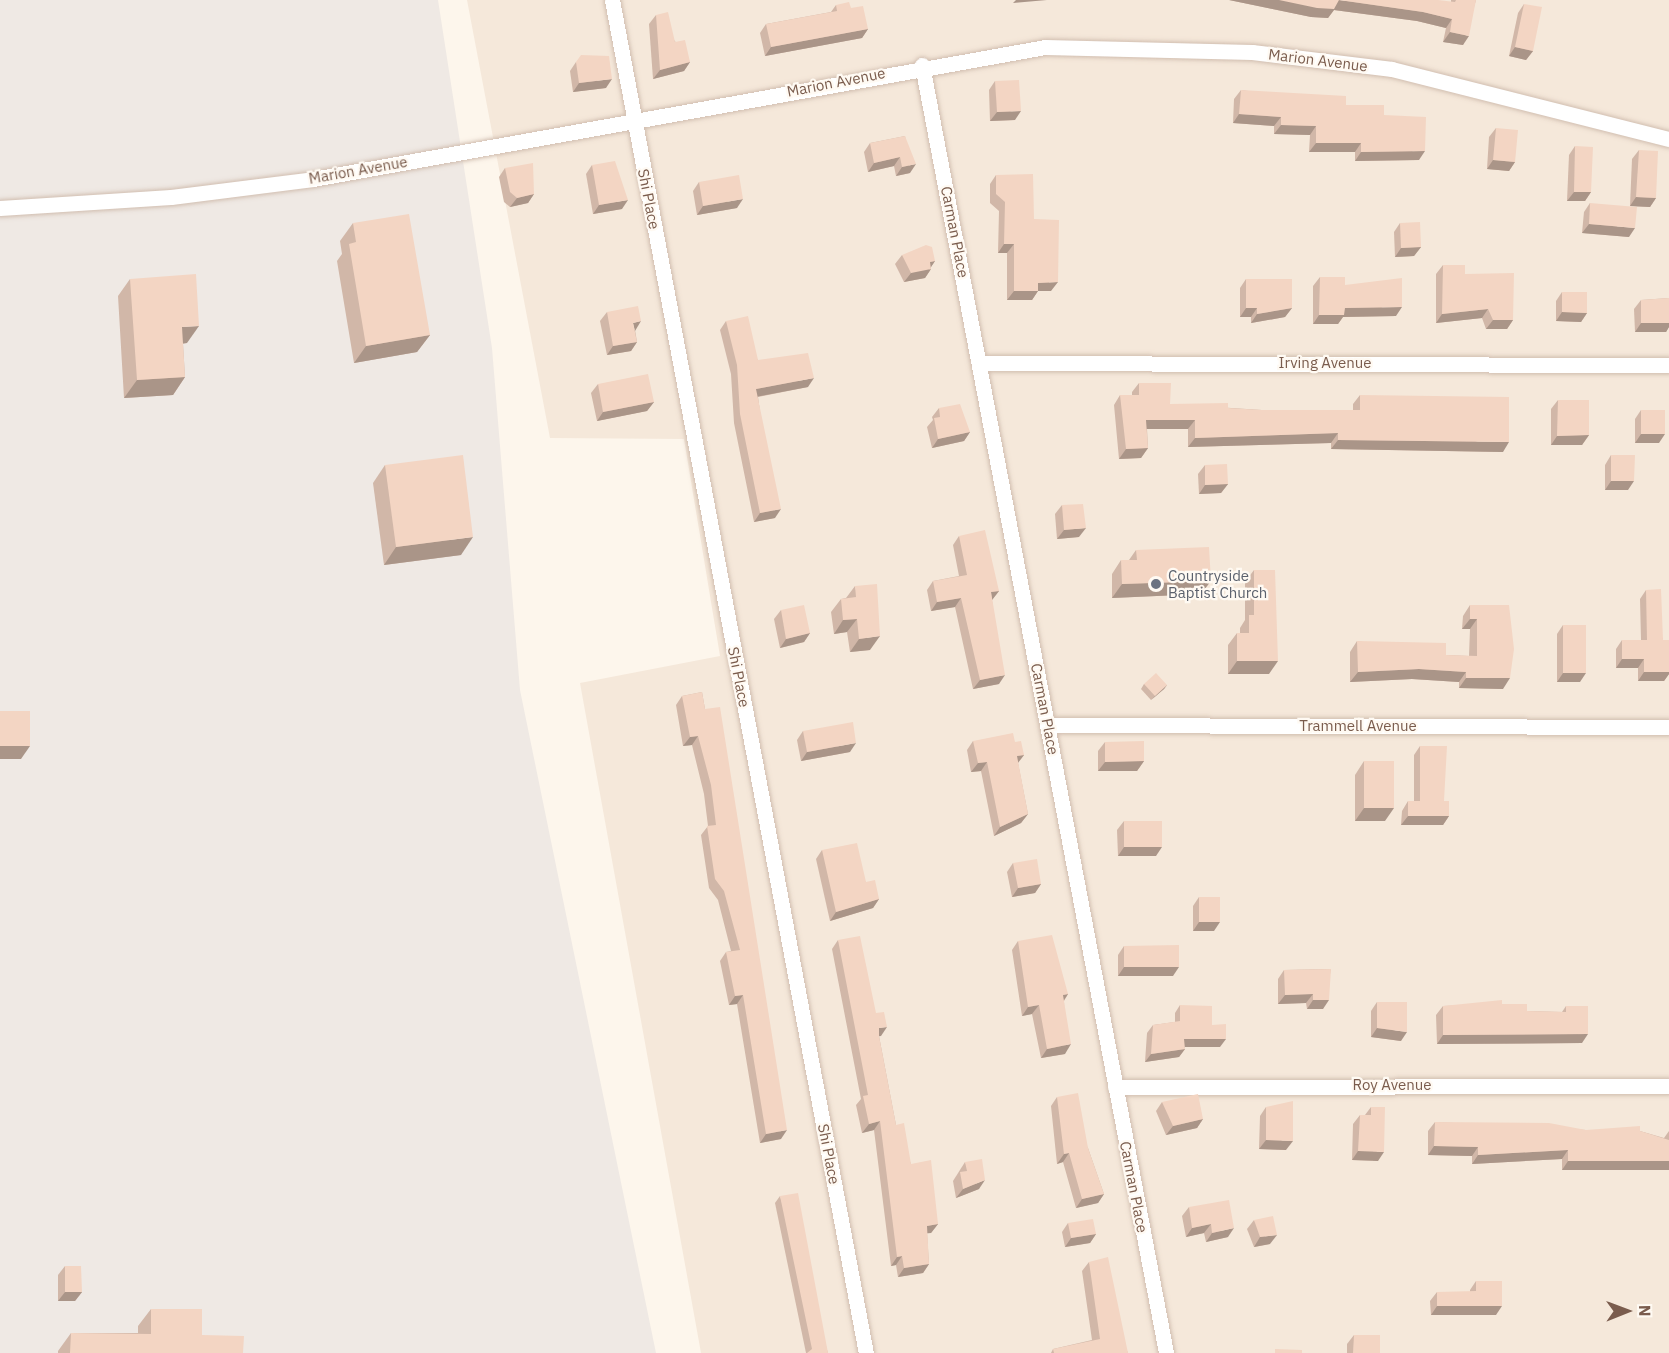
<!DOCTYPE html>
<html>
<head>
<meta charset="utf-8">
<style>
  body { margin:0 }
  #map { position:relative; width:1669px; height:1353px; overflow:hidden; background:#fdf6ec; font-family:"IBM Plex Sans",sans-serif }
  div>[style] { position:absolute }
  .residential>* { inset:0; background:#f5e8da }
  .industrial>* { inset:0; background:#efe9e4 }
  .roads { filter:drop-shadow(0 0 2px #d1beb0) drop-shadow(0 0 2px #d1beb0) }
  .minor>* { height:15px; margin:-7.5px; padding:0 7.5px; transform-origin:7.5px; border-radius:7.5px; background:#fff }
  .wall>* { inset:0; background:#d1b7a8 }
  .shaded-wall>* { inset:0; background:#aa9588 }
  .building>* { inset:0; background:#f3d5c3 }
  .dots>* { width:16px; height:16px; translate:-50% -50%; box-sizing:border-box; border:3px solid #fffaf3; border-radius:50% }
  span { translate:-50% -50%; white-space:nowrap; text-align:center; line-height:1.15; -webkit-text-stroke:4.5px #fffaf3; paint-order:stroke }
  .street-label { font-size:15px; color:#7a5c4d }
  .worship-label { font-size:15px; color:#5b616d }
  .left { translate:0 -50%; text-align:left }
  .north { position:absolute; left:1597px; top:1281px; width:60px; height:60px; -webkit-text-stroke:4px #fffaf3; paint-order:stroke; rotate:89deg; font-size:16px; font-weight:700; line-height:24px; text-align:center; color:#7a5c4d }
  .north::after { content:''; display:block; margin:auto; width:21px; height:27px; background:#7a5c4d; clip-path:polygon(50% 0,100% 100%,50% 72%,0 100%) }
</style>
</head>
<body>
<div id="map">
  <div class="residential">
    <i style="clip-path:polygon(467px 0,1669px 0,1669px 1353px,701px 1353px,580px 683px,720px 656px,684px 439px,550px 438px)"></i>
  </div>
  <div class="industrial">
    <i style="clip-path:polygon(0 0,438px 0,492px 348px,520px 690px,656px 1353px,0 1353px)"></i>
  </div>
  <div class="roads">
    <div class="minor">
      <i style="left:612px;top:0;width:1377px;rotate:79.37deg"></i>
      <i style="left:922px;top:65px;width:1311px;rotate:79.27deg"></i>
      <i style="left:0;top:208px;width:171px;rotate:-3.7deg"></i>
      <i style="left:171px;top:197px;width:143px;rotate:-7.2deg"></i>
      <i style="left:313px;top:179px;width:744px;rotate:-10.22deg"></i>
      <i style="left:1045px;top:47px;width:207px;rotate:1.4deg"></i>
      <i style="left:1252px;top:52px;width:141px;rotate:6.9deg"></i>
      <i style="left:1392px;top:69px;width:286px;rotate:14.2deg"></i>
      <i style="left:980px;top:363px;width:689px;rotate:0.17deg"></i>
      <i style="left:1048px;top:725px;width:621px;rotate:0.18deg"></i>
      <i style="left:1115px;top:1087px;width:554px;rotate:-0.1deg"></i>
    </div>
  </div>
  <div class="wall">
    <i style="clip-path:polygon(1229px 0,1451px 2px,1451px 0,1476px 0,1463px 45px,1443px 42px,1446px 28px,1417px 21px,1334px 10px,1328px 18px,1311px 17px)"></i>
    <i style="clip-path:polygon(1524px 4px,1533px 51px,1526px 60px,1509px 56px,1518px 13px)"></i>
    <i style="clip-path:polygon(836px 5px,851px 8px,868px 29px,862px 38px,765px 56px,760px 33px,766px 24px,831px 12px)"></i>
    <i style="clip-path:polygon(656px 15px,690px 62px,684px 71px,653px 79px,649px 24px)"></i>
    <i style="clip-path:polygon(576px 62px,606px 88px,573px 92px,570px 71px)"></i>
    <i style="clip-path:polygon(995px 81px,1015px 120px,990px 121px,989px 90px)"></i>
    <i style="clip-path:polygon(1241px 90px,1346px 105px,1384px 115px,1419px 160px,1355px 161px,1355px 152px,1309px 152px,1310px 135px,1274px 134px,1274px 126px,1233px 123px,1234px 99px)"></i>
    <i style="clip-path:polygon(1496px 128px,1515px 162px,1509px 171px,1487px 169px,1489px 137px)"></i>
    <i style="clip-path:polygon(905px 136px,910px 173px,896px 176px,894px 166px,868px 172px,864px 152px,870px 143px)"></i>
    <i style="clip-path:polygon(1575px 146px,1591px 192px,1585px 201px,1567px 201px,1569px 155px)"></i>
    <i style="clip-path:polygon(1639px 150px,1656px 198px,1650px 207px,1630px 206px,1632px 159px)"></i>
    <i style="clip-path:polygon(592px 165px,622px 209px,593px 214px,586px 174px)"></i>
    <i style="clip-path:polygon(505px 168px,534px 194px,528px 203px,510px 207px,504px 202px,499px 177px)"></i>
    <i style="clip-path:polygon(996px 175px,1034px 219px,1051px 291px,1038px 291px,1032px 300px,1007px 300px,1007px 253px,998px 253px,999px 211px,990px 203px,990px 184px)"></i>
    <i style="clip-path:polygon(699px 182px,737px 208px,697px 215px,693px 191px)"></i>
    <i style="clip-path:polygon(1590px 203px,1629px 237px,1582px 233px,1584px 212px)"></i>
    <i style="clip-path:polygon(353px 223px,430px 335px,417px 352px,354px 363px,337px 261px,342px 254px,340px 241px)"></i>
    <i style="clip-path:polygon(1400px 223px,1421px 247px,1414px 256px,1395px 257px,1394px 232px)"></i>
    <i style="clip-path:polygon(902px 255px,935px 261px,931px 267px,931px 269px,925px 278px,904px 282px,895px 264px)"></i>
    <i style="clip-path:polygon(1443px 265px,1465px 274px,1513px 320px,1507px 329px,1486px 329px,1482px 318px,1436px 323px,1436px 274px)"></i>
    <i style="clip-path:polygon(1320px 277px,1345px 285px,1396px 316px,1343px 317px,1338px 324px,1313px 324px,1313px 286px)"></i>
    <i style="clip-path:polygon(130px 279px,187px 343px,183px 344px,185px 377px,173px 395px,124px 398px,118px 296px)"></i>
    <i style="clip-path:polygon(1246px 279px,1292px 308px,1285px 317px,1251px 323px,1251px 317px,1240px 317px,1240px 288px)"></i>
    <i style="clip-path:polygon(1562px 292px,1587px 313px,1581px 322px,1556px 321px,1556px 301px)"></i>
    <i style="clip-path:polygon(1669px 298px,1669px 327px,1666px 332px,1635px 332px,1634px 309px,1641px 300px)"></i>
    <i style="clip-path:polygon(607px 312px,635px 330px,637px 342px,631px 351px,607px 355px,600px 321px)"></i>
    <i style="clip-path:polygon(726px 321px,758px 360px,808px 387px,758px 397px,775px 518px,754px 522px,734px 423px,731px 374px,720px 330px)"></i>
    <i style="clip-path:polygon(1139px 383px,1170px 404px,1262px 410px,1353px 410px,1353px 404px,1360px 395px,1503px 452px,1331px 449px,1331px 443px,1188px 447px,1188px 429px,1147px 429px,1148px 448px,1141px 458px,1119px 459px,1114px 405px,1120px 395px,1132px 395px,1132px 392px)"></i>
    <i style="clip-path:polygon(598px 384px,654px 402px,647px 411px,597px 421px,591px 393px)"></i>
    <i style="clip-path:polygon(1558px 400px,1589px 435px,1582px 445px,1551px 445px,1551px 409px)"></i>
    <i style="clip-path:polygon(939px 408px,970px 432px,964px 441px,932px 448px,927px 427px,933px 420px,932px 417px)"></i>
    <i style="clip-path:polygon(1641px 410px,1659px 443px,1635px 443px,1635px 419px)"></i>
    <i style="clip-path:polygon(1611px 455px,1628px 490px,1605px 490px,1605px 465px)"></i>
    <i style="clip-path:polygon(385px 465px,461px 555px,384px 565px,373px 483px)"></i>
    <i style="clip-path:polygon(1205px 465px,1228px 484px,1221px 493px,1199px 494px,1198px 474px)"></i>
    <i style="clip-path:polygon(1062px 505px,1079px 537px,1057px 539px,1055px 514px)"></i>
    <i style="clip-path:polygon(959px 536px,999px 591px,992px 600px,999px 684px,973px 689px,955px 607px,931px 611px,927px 590px,933px 581px,959px 576px,953px 545px)"></i>
    <i style="clip-path:polygon(1136px 550px,1201px 594px,1112px 598px,1112px 574px,1121px 560px,1129px 560px)"></i>
    <i style="clip-path:polygon(1254px 570px,1269px 674px,1228px 674px,1228px 645px,1237px 633px,1240px 633px,1240px 628px,1245px 620px,1245px 582px)"></i>
    <i style="clip-path:polygon(855px 586px,870px 650px,850px 652px,847px 632px,834px 634px,831px 612px,841px 599px,846px 598px)"></i>
    <i style="clip-path:polygon(1646px 590px,1663px 640px,1669px 640px,1669px 674px,1664px 681px,1638px 681px,1638px 668px,1616px 668px,1616px 649px,1622px 640px,1641px 640px,1640px 599px)"></i>
    <i style="clip-path:polygon(1470px 605px,1509px 605px,1503px 689px,1459px 688px,1459px 682px,1412px 679px,1350px 682px,1350px 652px,1357px 641px,1446px 655px,1469px 656px,1470px 629px,1462px 629px,1463px 616px)"></i>
    <i style="clip-path:polygon(781px 610px,810px 633px,804px 642px,780px 648px,774px 619px)"></i>
    <i style="clip-path:polygon(1563px 625px,1580px 682px,1557px 682px,1557px 634px)"></i>
    <i style="clip-path:polygon(1144px 684px,1167px 685px,1164px 689px,1151px 700px,1141px 689px)"></i>
    <i style="clip-path:polygon(702px 692px,781px 1139px,760px 1143px,737px 1004px,729px 1005px,720px 961px,726px 952px,731px 951px,718px 900px,709px 888px,701px 835px,708px 826px,704px 794px,692px 745px,683px 746px,676px 705px,682px 696px)"></i>
    <i style="clip-path:polygon(803px 731px,850px 752px,801px 761px,797px 740px)"></i>
    <i style="clip-path:polygon(973px 741px,1015px 742px,1024px 755px,1018px 763px,1028px 814px,1021px 823px,994px 836px,981px 771px,971px 772px,967px 750px)"></i>
    <i style="clip-path:polygon(1105px 742px,1144px 761px,1137px 771px,1098px 771px,1098px 751px)"></i>
    <i style="clip-path:polygon(1420px 746px,1449px 816px,1443px 825px,1401px 825px,1402px 811px,1408px 801px,1414px 801px,1414px 755px)"></i>
    <i style="clip-path:polygon(1364px 761px,1385px 821px,1355px 821px,1355px 775px)"></i>
    <i style="clip-path:polygon(1124px 821px,1156px 856px,1118px 856px,1117px 830px)"></i>
    <i style="clip-path:polygon(822px 850px,866px 882px,879px 899px,873px 908px,830px 921px,816px 859px)"></i>
    <i style="clip-path:polygon(1013px 863px,1041px 884px,1035px 893px,1012px 897px,1007px 872px)"></i>
    <i style="clip-path:polygon(1199px 897px,1214px 931px,1193px 931px,1193px 906px)"></i>
    <i style="clip-path:polygon(838px 940px,881px 1036px,879px 1036px,896px 1125px,911px 1164px,938px 1224px,931px 1233px,927px 1233px,929px 1264px,923px 1273px,898px 1277px,896px 1265px,891px 1266px,874px 1130px,862px 1133px,856px 1105px,861px 1099px,832px 949px)"></i>
    <i style="clip-path:polygon(1018px 941px,1068px 994px,1064px 1001px,1065px 1054px,1041px 1058px,1032px 1014px,1022px 1016px,1012px 950px)"></i>
    <i style="clip-path:polygon(1124px 946px,1173px 976px,1118px 976px,1118px 955px)"></i>
    <i style="clip-path:polygon(1331px 969px,1323px 1009px,1307px 1009px,1306px 1003px,1278px 1004px,1278px 979px,1284px 970px)"></i>
    <i style="clip-path:polygon(1377px 1002px,1401px 1041px,1371px 1037px,1371px 1011px)"></i>
    <i style="clip-path:polygon(1502px 1004px,1527px 1011px,1562px 1012px,1566px 1006px,1582px 1043px,1437px 1044px,1436px 1015px,1443px 1006px)"></i>
    <i style="clip-path:polygon(1180px 1005px,1212px 1025px,1220px 1047px,1185px 1047px,1185px 1049px,1179px 1057px,1145px 1062px,1147px 1033px,1153px 1025px,1175px 1022px,1175px 1013px)"></i>
    <i style="clip-path:polygon(1057px 1097px,1088px 1148px,1104px 1194px,1098px 1203px,1076px 1208px,1063px 1162px,1057px 1164px,1051px 1106px)"></i>
    <i style="clip-path:polygon(1162px 1102px,1203px 1119px,1197px 1128px,1166px 1135px,1156px 1111px)"></i>
    <i style="clip-path:polygon(1266px 1107px,1286px 1150px,1259px 1149px,1260px 1116px)"></i>
    <i style="clip-path:polygon(1371px 1107px,1378px 1161px,1352px 1160px,1353px 1124px,1360px 1115px,1365px 1115px)"></i>
    <i style="clip-path:polygon(1435px 1122px,1586px 1130px,1640px 1131px,1664px 1138px,1669px 1131px,1669px 1170px,1562px 1170px,1562px 1159px,1472px 1164px,1472px 1156px,1428px 1155px,1428px 1131px)"></i>
    <i style="clip-path:polygon(965px 1162px,979px 1189px,956px 1198px,953px 1181px)"></i>
    <i style="clip-path:polygon(780px 1196px,828px 1353px,806px 1353px,775px 1203px)"></i>
    <i style="clip-path:polygon(1189px 1207px,1228px 1237px,1206px 1242px,1204px 1233px,1186px 1237px,1182px 1216px)"></i>
    <i style="clip-path:polygon(1254px 1220px,1270px 1244px,1254px 1247px,1247px 1229px)"></i>
    <i style="clip-path:polygon(1068px 1223px,1096px 1234px,1090px 1243px,1065px 1247px,1062px 1232px)"></i>
    <i style="clip-path:polygon(1089px 1262px,1128px 1353px,1051px 1353px,1053px 1349px,1092px 1340px,1082px 1271px)"></i>
    <i style="clip-path:polygon(65px 1266px,82px 1292px,75px 1301px,58px 1301px,58px 1275px)"></i>
    <i style="clip-path:polygon(1476px 1281px,1496px 1315px,1431px 1315px,1430px 1301px,1437px 1292px,1470px 1292px,1470px 1290px)"></i>
    <i style="clip-path:polygon(151px 1309px,202px 1335px,243px 1353px,58px 1353px,58px 1351px,71px 1333px,138px 1333px,138px 1326px)"></i>
    <i style="clip-path:polygon(1354px 1335px,1380px 1353px,1347px 1353px,1347px 1344px)"></i>
  </div>
  <div class="shaded-wall">
    <i style="clip-path:polygon(1016px 0,1047px 0,1013px 3px)"></i>
    <i style="clip-path:polygon(1229px 0,1339px 0,1423px 12px,1452px 19px,1446px 28px,1417px 21px,1334px 10px,1328px 18px,1311px 17px)"></i>
    <i style="clip-path:polygon(868px 29px,862px 38px,765px 56px,771px 47px)"></i>
    <i style="clip-path:polygon(1450px 32px,1469px 36px,1463px 45px,1443px 42px)"></i>
    <i style="clip-path:polygon(1515px 47px,1533px 51px,1526px 60px,1509px 56px)"></i>
    <i style="clip-path:polygon(690px 62px,684px 71px,653px 79px,660px 70px)"></i>
    <i style="clip-path:polygon(612px 79px,606px 88px,573px 92px,579px 83px)"></i>
    <i style="clip-path:polygon(1021px 111px,1015px 120px,990px 121px,997px 112px)"></i>
    <i style="clip-path:polygon(1239px 114px,1281px 117px,1274px 126px,1233px 123px)"></i>
    <i style="clip-path:polygon(1281px 125px,1316px 126px,1310px 135px,1274px 134px)"></i>
    <i style="clip-path:polygon(1316px 143px,1361px 143px,1355px 152px,1309px 152px)"></i>
    <i style="clip-path:polygon(1425px 151px,1419px 160px,1355px 161px,1361px 152px)"></i>
    <i style="clip-path:polygon(900px 157px,894px 166px,868px 172px,874px 163px)"></i>
    <i style="clip-path:polygon(1493px 160px,1515px 162px,1509px 171px,1487px 169px)"></i>
    <i style="clip-path:polygon(916px 164px,910px 173px,896px 176px,902px 167px)"></i>
    <i style="clip-path:polygon(1574px 192px,1591px 192px,1585px 201px,1567px 201px)"></i>
    <i style="clip-path:polygon(534px 194px,528px 203px,510px 207px,517px 198px)"></i>
    <i style="clip-path:polygon(1636px 197px,1656px 198px,1650px 207px,1630px 206px)"></i>
    <i style="clip-path:polygon(743px 199px,737px 208px,697px 215px,703px 206px)"></i>
    <i style="clip-path:polygon(628px 200px,622px 209px,593px 214px,599px 205px)"></i>
    <i style="clip-path:polygon(1589px 224px,1635px 228px,1629px 237px,1582px 233px)"></i>
    <i style="clip-path:polygon(1004px 244px,1014px 244px,1007px 253px,998px 253px)"></i>
    <i style="clip-path:polygon(1421px 247px,1414px 256px,1395px 257px,1401px 248px)"></i>
    <i style="clip-path:polygon(935px 261px,929px 270px,931px 269px,925px 278px,904px 282px,911px 273px,930px 262px)"></i>
    <i style="clip-path:polygon(1058px 282px,1051px 291px,1038px 291px,1032px 300px,1007px 300px,1014px 291px,1038px 283px)"></i>
    <i style="clip-path:polygon(1402px 307px,1396px 316px,1343px 317px,1338px 324px,1313px 324px,1319px 315px,1345px 308px)"></i>
    <i style="clip-path:polygon(1246px 308px,1257px 308px,1251px 317px,1240px 317px)"></i>
    <i style="clip-path:polygon(1292px 308px,1285px 317px,1251px 323px,1257px 314px)"></i>
    <i style="clip-path:polygon(1488px 309px,1482px 318px,1436px 323px,1442px 314px)"></i>
    <i style="clip-path:polygon(1562px 312px,1587px 313px,1581px 322px,1556px 321px)"></i>
    <i style="clip-path:polygon(1493px 320px,1513px 320px,1507px 329px,1486px 329px)"></i>
    <i style="clip-path:polygon(641px 321px,635px 331px,633px 323px)"></i>
    <i style="clip-path:polygon(1669px 322px,1669px 327px,1666px 332px,1635px 332px,1641px 323px)"></i>
    <i style="clip-path:polygon(199px 326px,187px 343px,170px 344px,182px 327px)"></i>
    <i style="clip-path:polygon(430px 335px,417px 352px,354px 363px,366px 346px)"></i>
    <i style="clip-path:polygon(637px 342px,631px 351px,607px 355px,613px 346px)"></i>
    <i style="clip-path:polygon(185px 377px,173px 395px,124px 398px,137px 380px)"></i>
    <i style="clip-path:polygon(814px 378px,808px 387px,750px 398px,756px 389px)"></i>
    <i style="clip-path:polygon(654px 402px,647px 411px,597px 421px,603px 412px)"></i>
    <i style="clip-path:polygon(1146px 420px,1195px 420px,1188px 429px,1140px 429px)"></i>
    <i style="clip-path:polygon(970px 432px,964px 441px,932px 448px,938px 439px)"></i>
    <i style="clip-path:polygon(1338px 433px,1331px 443px,1188px 447px,1195px 438px)"></i>
    <i style="clip-path:polygon(1641px 434px,1665px 434px,1659px 443px,1635px 443px)"></i>
    <i style="clip-path:polygon(1589px 435px,1582px 445px,1551px 445px,1557px 436px)"></i>
    <i style="clip-path:polygon(1338px 440px,1509px 442px,1503px 452px,1331px 449px)"></i>
    <i style="clip-path:polygon(1148px 448px,1141px 458px,1119px 459px,1126px 449px)"></i>
    <i style="clip-path:polygon(1611px 481px,1634px 481px,1628px 490px,1605px 490px)"></i>
    <i style="clip-path:polygon(1228px 484px,1221px 493px,1199px 494px,1205px 485px)"></i>
    <i style="clip-path:polygon(781px 509px,775px 518px,754px 522px,760px 513px)"></i>
    <i style="clip-path:polygon(1086px 528px,1079px 537px,1057px 539px,1064px 530px)"></i>
    <i style="clip-path:polygon(473px 537px,461px 555px,384px 565px,396px 547px)"></i>
    <i style="clip-path:polygon(1211px 581px,1201px 594px,1112px 598px,1122px 584px)"></i>
    <i style="clip-path:polygon(999px 591px,992px 600px,991px 592px)"></i>
    <i style="clip-path:polygon(961px 598px,955px 607px,931px 611px,937px 602px)"></i>
    <i style="clip-path:polygon(857px 619px,847px 632px,834px 634px,843px 620px)"></i>
    <i style="clip-path:polygon(1470px 619px,1477px 619px,1470px 629px,1462px 629px)"></i>
    <i style="clip-path:polygon(810px 633px,804px 642px,780px 648px,786px 639px)"></i>
    <i style="clip-path:polygon(880px 636px,870px 650px,850px 652px,859px 639px)"></i>
    <i style="clip-path:polygon(1622px 659px,1644px 659px,1638px 668px,1616px 668px)"></i>
    <i style="clip-path:polygon(1237px 661px,1278px 661px,1269px 674px,1228px 674px)"></i>
    <i style="clip-path:polygon(1669px 666px,1669px 674px,1664px 681px,1638px 681px,1644px 672px)"></i>
    <i style="clip-path:polygon(1419px 669px,1466px 672px,1459px 682px,1412px 679px,1350px 682px,1358px 672px)"></i>
    <i style="clip-path:polygon(1563px 673px,1586px 673px,1580px 682px,1557px 682px)"></i>
    <i style="clip-path:polygon(1005px 675px,999px 684px,973px 689px,980px 680px)"></i>
    <i style="clip-path:polygon(1466px 678px,1510px 678px,1503px 689px,1459px 688px)"></i>
    <i style="clip-path:polygon(1167px 685px,1164px 689px,1151px 700px,1155px 696px)"></i>
    <i style="clip-path:polygon(698px 736px,692px 745px,683px 746px,690px 737px)"></i>
    <i style="clip-path:polygon(856px 743px,850px 752px,801px 761px,807px 752px)"></i>
    <i style="clip-path:polygon(0 746px,30px 746px,21px 759px,0 759px)"></i>
    <i style="clip-path:polygon(1024px 755px,1017px 764px,1017px 756px)"></i>
    <i style="clip-path:polygon(1144px 761px,1137px 771px,1098px 771px,1105px 762px)"></i>
    <i style="clip-path:polygon(987px 762px,981px 771px,971px 772px,978px 763px)"></i>
    <i style="clip-path:polygon(1364px 808px,1394px 808px,1385px 821px,1355px 821px)"></i>
    <i style="clip-path:polygon(1028px 814px,1021px 823px,994px 836px,1000px 827px)"></i>
    <i style="clip-path:polygon(1408px 816px,1449px 816px,1443px 825px,1401px 825px)"></i>
    <i style="clip-path:polygon(1124px 847px,1162px 847px,1156px 856px,1118px 856px)"></i>
    <i style="clip-path:polygon(1041px 884px,1035px 893px,1012px 897px,1018px 888px)"></i>
    <i style="clip-path:polygon(879px 899px,873px 908px,830px 921px,836px 912px)"></i>
    <i style="clip-path:polygon(1199px 922px,1220px 922px,1214px 931px,1193px 931px)"></i>
    <i style="clip-path:polygon(1124px 967px,1179px 967px,1173px 976px,1118px 976px)"></i>
    <i style="clip-path:polygon(1068px 994px,1062px 1003px,1063px 995px)"></i>
    <i style="clip-path:polygon(1313px 994px,1306px 1003px,1278px 1004px,1285px 995px)"></i>
    <i style="clip-path:polygon(743px 995px,737px 1004px,729px 1005px,735px 996px)"></i>
    <i style="clip-path:polygon(1313px 1000px,1329px 1000px,1323px 1009px,1307px 1009px)"></i>
    <i style="clip-path:polygon(1039px 1005px,1032px 1014px,1022px 1016px,1028px 1007px)"></i>
    <i style="clip-path:polygon(887px 1027px,881px 1036px,873px 1037px,879px 1028px)"></i>
    <i style="clip-path:polygon(1377px 1028px,1407px 1032px,1401px 1041px,1371px 1037px)"></i>
    <i style="clip-path:polygon(1588px 1034px,1582px 1043px,1437px 1044px,1443px 1035px)"></i>
    <i style="clip-path:polygon(1184px 1039px,1226px 1039px,1220px 1047px,1178px 1047px)"></i>
    <i style="clip-path:polygon(1071px 1044px,1065px 1054px,1041px 1058px,1047px 1049px)"></i>
    <i style="clip-path:polygon(1185px 1049px,1179px 1057px,1145px 1062px,1151px 1054px)"></i>
    <i style="clip-path:polygon(1203px 1119px,1197px 1128px,1166px 1135px,1173px 1126px)"></i>
    <i style="clip-path:polygon(880px 1121px,874px 1130px,862px 1133px,869px 1124px)"></i>
    <i style="clip-path:polygon(787px 1130px,781px 1139px,760px 1143px,766px 1134px)"></i>
    <i style="clip-path:polygon(1266px 1140px,1293px 1141px,1286px 1150px,1259px 1149px)"></i>
    <i style="clip-path:polygon(1434px 1146px,1478px 1147px,1472px 1156px,1428px 1155px)"></i>
    <i style="clip-path:polygon(1568px 1150px,1562px 1159px,1472px 1164px,1478px 1155px)"></i>
    <i style="clip-path:polygon(1358px 1151px,1384px 1152px,1378px 1161px,1352px 1160px)"></i>
    <i style="clip-path:polygon(1069px 1153px,1063px 1162px,1057px 1164px,1064px 1154px)"></i>
    <i style="clip-path:polygon(1568px 1161px,1669px 1161px,1669px 1170px,1562px 1170px)"></i>
    <i style="clip-path:polygon(985px 1180px,979px 1189px,956px 1198px,963px 1189px)"></i>
    <i style="clip-path:polygon(1104px 1194px,1098px 1203px,1076px 1208px,1082px 1199px)"></i>
    <i style="clip-path:polygon(938px 1224px,931px 1233px,920px 1234px,927px 1226px)"></i>
    <i style="clip-path:polygon(1211px 1224px,1204px 1233px,1186px 1237px,1192px 1228px)"></i>
    <i style="clip-path:polygon(1234px 1228px,1228px 1237px,1206px 1242px,1212px 1233px)"></i>
    <i style="clip-path:polygon(1096px 1234px,1090px 1243px,1065px 1247px,1071px 1238px)"></i>
    <i style="clip-path:polygon(1277px 1235px,1270px 1244px,1254px 1247px,1260px 1237px)"></i>
    <i style="clip-path:polygon(902px 1256px,896px 1265px,891px 1266px,897px 1257px)"></i>
    <i style="clip-path:polygon(929px 1264px,923px 1273px,898px 1277px,904px 1268px)"></i>
    <i style="clip-path:polygon(65px 1292px,82px 1292px,75px 1301px,58px 1301px)"></i>
    <i style="clip-path:polygon(1437px 1306px,1502px 1306px,1496px 1315px,1431px 1315px)"></i>
  </div>
  <div class="building">
    <i style="clip-path:polygon(1279px 0,1438px 0,1455px 2px,1456px 0,1476px 0,1469px 36px,1450px 32px,1452px 19px,1423px 12px,1339px 0,1334px 9px,1317px 8px)"></i>
    <i style="clip-path:polygon(849px 2px,851px 8px,863px 6px,868px 29px,771px 47px,766px 24px,837px 11px,836px 5px)"></i>
    <i style="clip-path:polygon(1524px 4px,1542px 7px,1533px 51px,1515px 47px)"></i>
    <i style="clip-path:polygon(668px 12px,675px 42px,685px 40px,690px 62px,660px 70px,656px 15px)"></i>
    <i style="clip-path:polygon(581px 55px,609px 56px,612px 79px,579px 83px,576px 62px)"></i>
    <i style="clip-path:polygon(1019px 80px,1021px 111px,997px 112px,995px 81px)"></i>
    <i style="clip-path:polygon(1241px 90px,1346px 96px,1346px 105px,1384px 105px,1384px 115px,1426px 117px,1425px 151px,1361px 152px,1361px 143px,1316px 143px,1316px 126px,1281px 125px,1281px 117px,1239px 114px)"></i>
    <i style="clip-path:polygon(1496px 128px,1518px 130px,1515px 162px,1493px 160px)"></i>
    <i style="clip-path:polygon(905px 136px,916px 164px,902px 167px,900px 157px,874px 163px,870px 143px)"></i>
    <i style="clip-path:polygon(1575px 146px,1593px 147px,1591px 192px,1574px 192px)"></i>
    <i style="clip-path:polygon(1639px 150px,1658px 151px,1656px 198px,1636px 197px)"></i>
    <i style="clip-path:polygon(615px 161px,628px 200px,599px 205px,592px 165px)"></i>
    <i style="clip-path:polygon(533px 163px,534px 194px,517px 198px,510px 192px,505px 168px)"></i>
    <i style="clip-path:polygon(1033px 174px,1034px 219px,1059px 220px,1058px 282px,1038px 283px,1038px 291px,1014px 291px,1014px 244px,1004px 244px,1005px 202px,996px 194px,996px 175px)"></i>
    <i style="clip-path:polygon(739px 175px,743px 199px,703px 206px,699px 182px)"></i>
    <i style="clip-path:polygon(1590px 203px,1637px 207px,1635px 228px,1589px 224px)"></i>
    <i style="clip-path:polygon(409px 214px,430px 335px,366px 346px,349px 244px,356px 242px,353px 223px)"></i>
    <i style="clip-path:polygon(1420px 222px,1421px 247px,1401px 248px,1400px 223px)"></i>
    <i style="clip-path:polygon(926px 245px,932px 247px,935px 261px,930px 262px,931px 269px,911px 273px,902px 255px)"></i>
    <i style="clip-path:polygon(1443px 265px,1465px 265px,1465px 274px,1514px 273px,1513px 320px,1493px 320px,1488px 309px,1442px 314px)"></i>
    <i style="clip-path:polygon(196px 274px,199px 326px,182px 327px,185px 377px,137px 380px,130px 279px)"></i>
    <i style="clip-path:polygon(1320px 277px,1345px 277px,1345px 285px,1402px 278px,1402px 307px,1345px 308px,1344px 315px,1319px 315px)"></i>
    <i style="clip-path:polygon(1246px 279px,1292px 279px,1292px 308px,1257px 314px,1257px 308px,1246px 308px)"></i>
    <i style="clip-path:polygon(1562px 292px,1587px 292px,1587px 313px,1562px 312px)"></i>
    <i style="clip-path:polygon(1669px 298px,1669px 323px,1641px 323px,1641px 300px)"></i>
    <i style="clip-path:polygon(638px 306px,641px 321px,633px 323px,637px 342px,613px 346px,607px 312px)"></i>
    <i style="clip-path:polygon(748px 316px,758px 360px,808px 353px,814px 378px,756px 389px,781px 509px,760px 513px,740px 414px,737px 365px,726px 321px)"></i>
    <i style="clip-path:polygon(648px 374px,654px 402px,603px 412px,598px 384px)"></i>
    <i style="clip-path:polygon(1139px 383px,1171px 383px,1170px 404px,1228px 403px,1228px 408px,1262px 410px,1360px 410px,1360px 395px,1509px 397px,1509px 442px,1338px 440px,1338px 433px,1195px 438px,1195px 420px,1146px 420px,1148px 448px,1126px 449px,1120px 395px,1139px 395px)"></i>
    <i style="clip-path:polygon(1558px 400px,1589px 400px,1589px 435px,1557px 436px)"></i>
    <i style="clip-path:polygon(960px 404px,970px 432px,938px 439px,934px 418px,940px 417px,939px 408px)"></i>
    <i style="clip-path:polygon(1641px 410px,1665px 410px,1665px 434px,1641px 434px)"></i>
    <i style="clip-path:polygon(463px 455px,473px 537px,396px 547px,385px 465px)"></i>
    <i style="clip-path:polygon(1611px 455px,1635px 455px,1634px 481px,1611px 481px)"></i>
    <i style="clip-path:polygon(1227px 464px,1228px 484px,1205px 485px,1205px 465px)"></i>
    <i style="clip-path:polygon(1083px 504px,1086px 528px,1064px 530px,1062px 505px)"></i>
    <i style="clip-path:polygon(985px 530px,999px 591px,991px 592px,1005px 675px,980px 680px,961px 598px,937px 602px,933px 581px,967px 575px,959px 536px)"></i>
    <i style="clip-path:polygon(1209px 547px,1211px 581px,1122px 584px,1121px 560px,1137px 560px,1136px 550px)"></i>
    <i style="clip-path:polygon(1254px 570px,1275px 570px,1278px 661px,1237px 661px,1237px 633px,1249px 633px,1249px 615px,1254px 615px)"></i>
    <i style="clip-path:polygon(877px 584px,880px 636px,859px 639px,857px 619px,843px 620px,841px 599px,856px 597px,855px 586px)"></i>
    <i style="clip-path:polygon(1661px 589px,1663px 640px,1669px 640px,1669px 672px,1644px 672px,1644px 659px,1622px 659px,1622px 640px,1647px 640px,1646px 590px)"></i>
    <i style="clip-path:polygon(804px 605px,810px 633px,786px 639px,781px 610px)"></i>
    <i style="clip-path:polygon(1470px 605px,1509px 605px,1514px 649px,1510px 678px,1466px 678px,1466px 672px,1419px 669px,1358px 672px,1357px 641px,1446px 643px,1446px 655px,1477px 656px,1477px 619px,1470px 619px)"></i>
    <i style="clip-path:polygon(1563px 625px,1586px 625px,1586px 673px,1563px 673px)"></i>
    <i style="clip-path:polygon(1156px 673px,1167px 685px,1155px 696px,1144px 684px)"></i>
    <i style="clip-path:polygon(702px 692px,705px 709px,720px 707px,787px 1130px,766px 1134px,743px 995px,735px 996px,726px 952px,740px 950px,724px 891px,715px 879px,707px 826px,716px 825px,711px 785px,698px 736px,690px 737px,682px 696px)"></i>
    <i style="clip-path:polygon(0 711px,30px 711px,30px 746px,0 746px)"></i>
    <i style="clip-path:polygon(853px 722px,856px 743px,807px 752px,803px 731px)"></i>
    <i style="clip-path:polygon(1013px 733px,1015px 742px,1021px 741px,1024px 755px,1017px 756px,1028px 814px,1000px 827px,987px 762px,978px 763px,973px 741px)"></i>
    <i style="clip-path:polygon(1144px 741px,1144px 761px,1105px 762px,1105px 742px)"></i>
    <i style="clip-path:polygon(1420px 746px,1447px 746px,1444px 801px,1449px 801px,1449px 816px,1408px 816px,1408px 801px,1420px 801px)"></i>
    <i style="clip-path:polygon(1364px 761px,1394px 761px,1394px 808px,1364px 808px)"></i>
    <i style="clip-path:polygon(1124px 821px,1162px 821px,1162px 847px,1124px 847px)"></i>
    <i style="clip-path:polygon(857px 843px,866px 882px,875px 880px,879px 899px,836px 912px,822px 850px)"></i>
    <i style="clip-path:polygon(1037px 859px,1041px 884px,1018px 888px,1013px 863px)"></i>
    <i style="clip-path:polygon(1199px 897px,1220px 897px,1220px 922px,1199px 922px)"></i>
    <i style="clip-path:polygon(1052px 935px,1068px 994px,1063px 995px,1071px 1044px,1047px 1049px,1039px 1005px,1028px 1007px,1018px 941px)"></i>
    <i style="clip-path:polygon(860px 936px,876px 1013px,884px 1012px,887px 1027px,879px 1028px,879px 1036px,896px 1125px,904px 1123px,911px 1164px,931px 1160px,938px 1224px,927px 1226px,929px 1264px,904px 1268px,902px 1256px,897px 1257px,880px 1121px,869px 1124px,863px 1096px,868px 1095px,838px 940px)"></i>
    <i style="clip-path:polygon(1179px 945px,1179px 967px,1124px 967px,1124px 946px)"></i>
    <i style="clip-path:polygon(1331px 969px,1329px 1000px,1313px 1000px,1313px 994px,1285px 995px,1284px 970px)"></i>
    <i style="clip-path:polygon(1502px 1000px,1502px 1004px,1527px 1004px,1527px 1011px,1566px 1012px,1566px 1006px,1588px 1006px,1588px 1034px,1443px 1035px,1443px 1006px)"></i>
    <i style="clip-path:polygon(1377px 1002px,1407px 1002px,1407px 1032px,1377px 1028px)"></i>
    <i style="clip-path:polygon(1180px 1005px,1212px 1006px,1212px 1025px,1226px 1024px,1226px 1039px,1184px 1039px,1185px 1049px,1151px 1054px,1153px 1025px,1180px 1021px)"></i>
    <i style="clip-path:polygon(1078px 1093px,1088px 1148px,1104px 1194px,1082px 1199px,1069px 1153px,1064px 1154px,1057px 1097px)"></i>
    <i style="clip-path:polygon(1198px 1094px,1203px 1119px,1173px 1126px,1162px 1102px)"></i>
    <i style="clip-path:polygon(1293px 1101px,1293px 1141px,1266px 1140px,1266px 1107px)"></i>
    <i style="clip-path:polygon(1371px 1107px,1385px 1107px,1384px 1152px,1358px 1151px,1360px 1115px,1371px 1115px)"></i>
    <i style="clip-path:polygon(1435px 1122px,1549px 1123px,1586px 1130px,1640px 1126px,1640px 1131px,1669px 1140px,1669px 1161px,1568px 1161px,1568px 1150px,1478px 1155px,1478px 1147px,1434px 1146px)"></i>
    <i style="clip-path:polygon(982px 1159px,985px 1180px,963px 1189px,960px 1172px,967px 1171px,965px 1162px)"></i>
    <i style="clip-path:polygon(798px 1193px,828px 1353px,807px 1353px,812px 1349px,780px 1196px)"></i>
    <i style="clip-path:polygon(1229px 1200px,1234px 1228px,1212px 1233px,1211px 1224px,1192px 1228px,1189px 1207px)"></i>
    <i style="clip-path:polygon(1273px 1216px,1277px 1235px,1260px 1237px,1254px 1220px)"></i>
    <i style="clip-path:polygon(1093px 1219px,1096px 1234px,1071px 1238px,1068px 1223px)"></i>
    <i style="clip-path:polygon(1108px 1257px,1128px 1353px,1054px 1353px,1053px 1349px,1100px 1339px,1089px 1262px)"></i>
    <i style="clip-path:polygon(65px 1266px,81px 1266px,82px 1292px,65px 1292px)"></i>
    <i style="clip-path:polygon(1476px 1281px,1502px 1281px,1502px 1306px,1437px 1306px,1437px 1292px,1476px 1291px)"></i>
    <i style="clip-path:polygon(151px 1309px,202px 1309px,202px 1335px,244px 1336px,243px 1353px,70px 1353px,71px 1333px,151px 1334px)"></i>
    <i style="clip-path:polygon(1354px 1335px,1380px 1335px,1380px 1353px,1353px 1353px)"></i>
    <i style="clip-path:polygon(1275px 1349px,1302px 1350px,1302px 1353px,1275px 1353px)"></i>
  </div>
  <div class="dots">
    <i style="left:1156px;top:584px;background:#6b7280"></i>
  </div>
  <div class="street-label">
    <span style="left:1318px;top:60px;rotate:7deg">Marion Avenue</span>
    <span style="left:836px;top:82px;rotate:-11deg">Marion Avenue</span>
    <span style="left:358px;top:170px;rotate:-10deg">Marion Avenue</span>
    <span style="left:649px;top:199px;rotate:79deg">Shi Place</span>
    <span style="left:955px;top:232px;rotate:79deg">Carman Place</span>
    <span style="left:1325px;top:363px">Irving Avenue</span>
    <span style="left:739px;top:677px;rotate:79deg">Shi Place</span>
    <span style="left:1045px;top:709px;rotate:79deg">Carman Place</span>
    <span style="left:1358px;top:726px">Trammell Avenue</span>
    <span style="left:1392px;top:1085px">Roy Avenue</span>
    <span style="left:829px;top:1154px;rotate:79deg">Shi Place</span>
    <span style="left:1134px;top:1187px;rotate:79deg">Carman Place</span>
  </div>
  <div class="worship-label">
    <span class="left" style="left:1168px;top:584px">Countryside<br>Baptist Church</span>
  </div>
  <div class="north">N</div>
</div>
</body>
</html>
